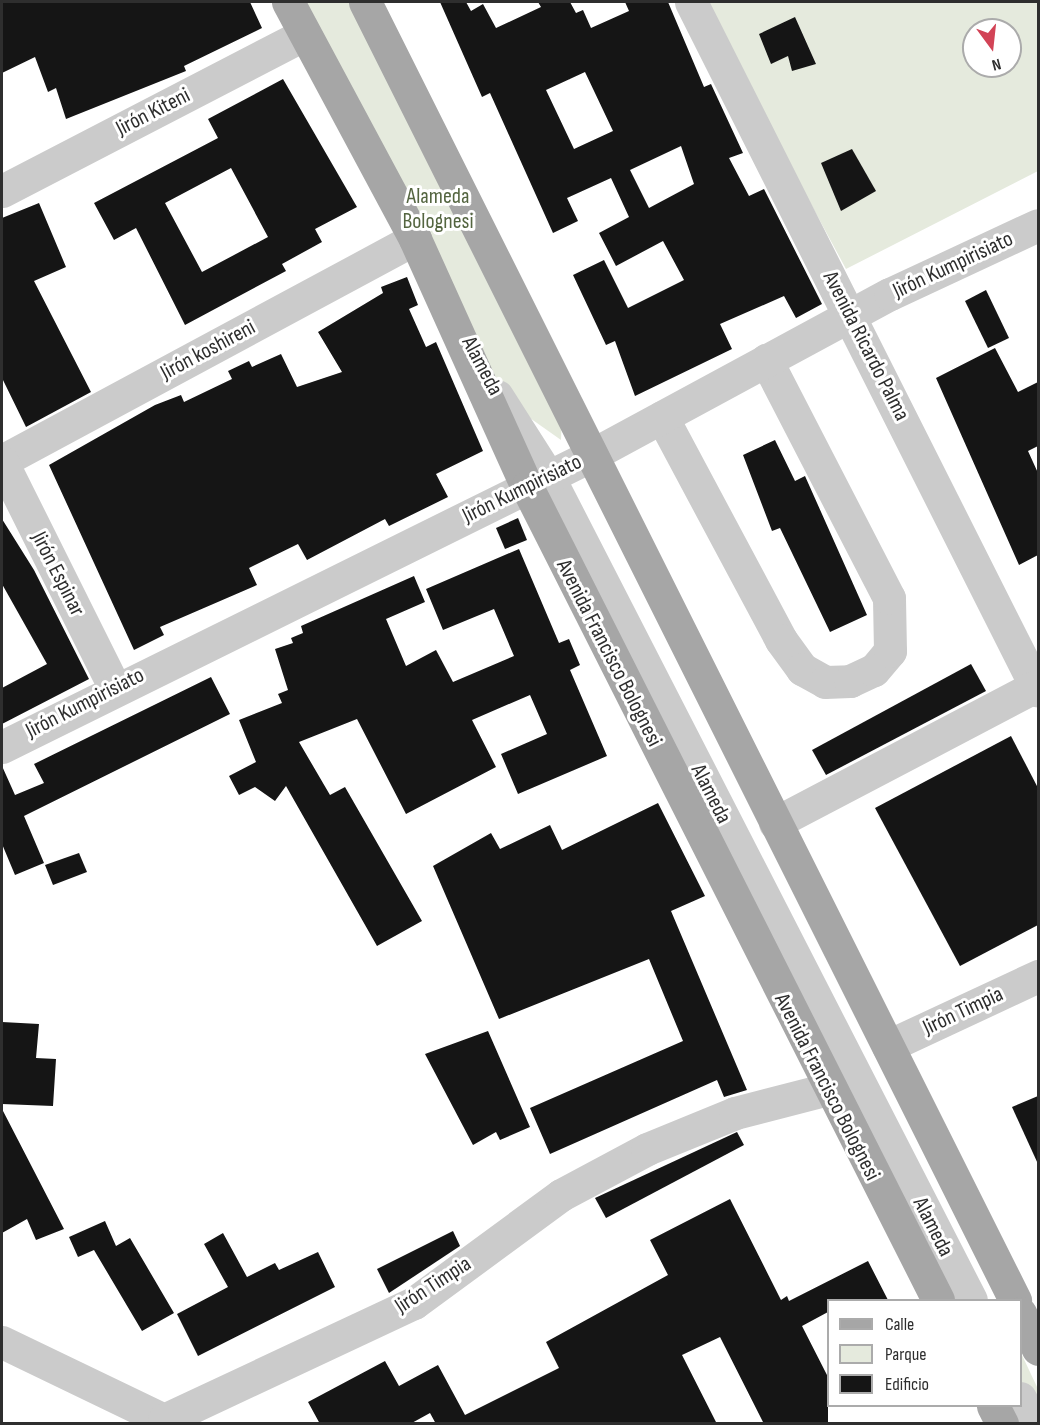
<!DOCTYPE html>
<html>
<head>
<meta charset="utf-8">
<style>
  body { margin:0 }
  #map { position:relative; width:1040px; height:1425px; overflow:hidden; background:#fff; font-family:"Sofia Sans Condensed",sans-serif }
  div>[style] { position:absolute }
  .green>* { inset:0; background:#e5eadd }
  .building>* { inset:0; background:#151515 }
  .minor>* { height:33px; margin:-16.5px; padding:0 16.5px; transform-origin:16.5px; border-radius:16.5px; background:#cbcbcb }
  .major>* { height:33px; margin:-16.5px; padding:0 16.5px; transform-origin:16.5px; border-radius:16.5px; background:#a6a6a6 }
  span { translate:-50% -50%; white-space:nowrap; text-align:center; line-height:1.15; -webkit-text-stroke:6px #fff; paint-order:stroke }
  .street-label { font-size:22px; color:#2e2e2e }
  .park-label { font-size:22px; color:#546540 }
  .frame { position:absolute; inset:0; border:3px solid #2e2e2e; pointer-events:none }
  .legend { position:absolute; left:827px; top:1299px; width:195px; height:108px; box-sizing:border-box; background:#fff; border:2px solid #ababab; margin:0; padding:8px 10px; list-style:none; font-size:18px; color:#2e2e2e }
  .legend li { display:flex; align-items:center; gap:12px; height:30px }
  .legend b { width:30px; border:2px solid #ababab }
  .north { position:absolute; left:962px; top:18px; width:60px; height:60px; box-sizing:border-box; background:#fff; border:2px solid #ababab; border-radius:50%; rotate:165deg; font-size:16px; font-weight:700; line-height:24px; text-align:center; color:#2e2e2e }
  .north::after { content:''; display:block; margin:auto; width:21px; height:27px; background:#d24356; clip-path:polygon(50% 0,100% 100%,50% 72%,0 100%) }
</style>
</head>
<body>
<div id="map">
  <div class="green">
    <i style="clip-path:polygon(288px 2px,359px 2px,563px 392px,561px 440px,496px 394px)"></i>
    <i style="clip-path:polygon(evenodd,702px 2px,1038px 2px,1038px 171px,846px 269px,702px 2px,974px 30px,1010px 30px,1010px 66px,974px 66px,974px 30px)"></i>
    <i style="clip-path:polygon(1021px 1353px,1038px 1389px,1038px 1423px,1020px 1406px)"></i>
  </div>
  <div class="building">
    <i style="clip-path:polygon(2px 2px,250px 2px,262px 28px,184px 66px,186px 71px,66px 119px,56px 88px,48px 92px,35px 57px,2px 73px)"></i>
    <i style="clip-path:polygon(evenodd,440px 2px,466px 2px,471px 11px,483px 4px,496px 28px,541px 7px,538px 2px,570px 2px,576px 13px,583px 10px,591px 28px,629px 11px,625px 2px,668px 2px,704px 87px,711px 84px,743px 153px,729px 158px,749px 196px,764px 189px,822px 304px,796px 318px,784px 296px,720px 324px,732px 349px,635px 396px,615px 341px,606px 345px,573px 275px,604px 260px,628px 308px,684px 280px,663px 241px,616px 266px,599px 233px,629px 217px,611px 178px,567px 198px,578px 221px,553px 233px,490px 93px,482px 97px,440px 2px,585px 72px,613px 131px,574px 149px,546px 90px,585px 72px,440px 2px,681px 146px,694px 184px,649px 208px,630px 170px,681px 146px)"></i>
    <i style="clip-path:polygon(795px 17px,816px 64px,792px 71px,788px 56px,771px 64px,759px 34px)"></i>
    <i style="clip-path:polygon(evenodd,283px 79px,357px 207px,315px 229px,322px 242px,282px 264px,286px 271px,185px 325px,136px 228px,114px 240px,94px 203px,218px 138px,208px 119px,283px 79px,231px 168px,268px 237px,202px 272px,165px 203px,231px 168px)"></i>
    <i style="clip-path:polygon(852px 149px,876px 191px,841px 211px,821px 163px)"></i>
    <i style="clip-path:polygon(39px 203px,66px 267px,34px 281px,91px 392px,26px 427px,2px 378px,2px 218px)"></i>
    <i style="clip-path:polygon(407px 277px,418px 305px,409px 309px,426px 347px,436px 342px,483px 451px,436px 474px,448px 497px,389px 526px,385px 519px,307px 560px,298px 544px,249px 568px,257px 585px,160px 627px,164px 635px,134px 650px,49px 465px,155px 405px,181px 395px,184px 402px,232px 379px,228px 371px,249px 361px,252px 367px,281px 354px,297px 387px,342px 372px,318px 332px,383px 293px,381px 287px)"></i>
    <i style="clip-path:polygon(986px 290px,1009px 338px,988px 348px,965px 301px)"></i>
    <i style="clip-path:polygon(995px 348px,1018px 392px,1038px 382px,1038px 446px,1028px 451px,1038px 473px,1038px 555px,1019px 565px,936px 378px)"></i>
    <i style="clip-path:polygon(775px 440px,795px 481px,805px 476px,867px 615px,830px 632px,780px 528px,772px 531px,743px 455px)"></i>
    <i style="clip-path:polygon(518px 518px,527px 540px,505px 549px,496px 528px)"></i>
    <i style="clip-path:polygon(2px 519px,34px 570px,89px 679px,2px 724px,2px 688px,47px 664px,2px 584px)"></i>
    <i style="clip-path:polygon(519px 549px,559px 643px,569px 639px,580px 665px,570px 670px,607px 756px,518px 794px,501px 754px,547px 734px,530px 695px,472px 720px,496px 767px,406px 814px,357px 719px,299px 742px,330px 795px,345px 787px,422px 921px,377px 946px,286px 786px,275px 801px,255px 787px,239px 795px,229px 776px,256px 762px,239px 720px,282px 703px,278px 694px,288px 690px,275px 649px,293px 643px,291px 638px,303px 633px,301px 626px,414px 576px,425px 602px,386px 619px,406px 666px,436px 650px,453px 682px,514px 656px,494px 609px,443px 630px,426px 589px)"></i>
    <i style="clip-path:polygon(971px 664px,986px 691px,826px 775px,812px 750px)"></i>
    <i style="clip-path:polygon(211px 677px,230px 714px,24px 816px,44px 863px,15px 875px,2px 844px,2px 766px,15px 795px,44px 783px,34px 764px)"></i>
    <i style="clip-path:polygon(1011px 736px,1038px 788px,1038px 925px,960px 966px,875px 808px)"></i>
    <i style="clip-path:polygon(658px 803px,705px 896px,671px 911px,747px 1090px,724px 1097px,717px 1080px,550px 1154px,530px 1108px,683px 1041px,649px 959px,499px 1019px,433px 866px,491px 833px,500px 849px,550px 825px,562px 850px)"></i>
    <i style="clip-path:polygon(79px 853px,87px 872px,53px 885px,45px 865px)"></i>
    <i style="clip-path:polygon(2px 1022px,39px 1024px,36px 1058px,56px 1059px,53px 1106px,2px 1104px)"></i>
    <i style="clip-path:polygon(488px 1031px,530px 1127px,500px 1140px,496px 1132px,473px 1145px,425px 1054px)"></i>
    <i style="clip-path:polygon(1038px 1096px,1038px 1164px,1012px 1107px)"></i>
    <i style="clip-path:polygon(2px 1109px,64px 1229px,36px 1240px,27px 1219px,2px 1233px)"></i>
    <i style="clip-path:polygon(737px 1132px,744px 1145px,606px 1218px,595px 1198px)"></i>
    <i style="clip-path:polygon(730px 1199px,781px 1300px,787px 1296px,789px 1301px,868px 1261px,888px 1300px,828px 1300px,828px 1312px,802px 1326px,828px 1377px,828px 1424px,764px 1424px,720px 1337px,682px 1355px,717px 1424px,436px 1424px,430px 1413px,410px 1424px,320px 1424px,308px 1402px,385px 1361px,399px 1386px,438px 1365px,465px 1415px,559px 1368px,546px 1342px,668px 1275px,650px 1240px)"></i>
    <i style="clip-path:polygon(105px 1221px,116px 1246px,130px 1238px,174px 1313px,142px 1331px,94px 1250px,78px 1257px,69px 1237px)"></i>
    <i style="clip-path:polygon(453px 1231px,460px 1246px,389px 1293px,377px 1269px)"></i>
    <i style="clip-path:polygon(223px 1233px,247px 1277px,275px 1263px,279px 1270px,318px 1252px,335px 1287px,198px 1356px,177px 1314px,228px 1287px,204px 1244px)"></i>
  </div>
  <div class="minor">
    <i style="left:691px;top:2px;width:771px;rotate:63.27deg"></i>
    <i style="left:2px;top:191px;width:341px;rotate:-27.4deg"></i>
    <i style="left:497px;top:396px;width:95px;rotate:57.5deg"></i>
    <i style="left:548px;top:476px;width:926px;rotate:62.83deg"></i>
    <i style="left:662px;top:417px;width:253px;rotate:61.9deg"></i>
    <i style="left:781px;top:640px;width:36px;rotate:54deg"></i>
    <i style="left:802px;top:669px;width:26px;rotate:29deg"></i>
    <i style="left:825px;top:682px;width:25px;rotate:-2deg"></i>
    <i style="left:850px;top:681px;width:26px;rotate:-25deg"></i>
    <i style="left:874px;top:670px;width:25px;rotate:-50deg"></i>
    <i style="left:890px;top:651px;width:53px;rotate:-91.1deg"></i>
    <i style="left:889px;top:598px;width:268px;rotate:-117.3deg"></i>
    <i style="left:2px;top:461px;width:469px;rotate:-28.3deg"></i>
    <i style="left:2px;top:462px;width:251px;rotate:63.5deg"></i>
    <i style="left:2px;top:747px;width:654px;rotate:-26.33deg"></i>
    <i style="left:588px;top:457px;width:343px;rotate:-28.4deg"></i>
    <i style="left:890px;top:294px;width:163px;rotate:-25deg"></i>
    <i style="left:775px;top:823px;width:295px;rotate:-27.7deg"></i>
    <i style="left:888px;top:1046px;width:166px;rotate:-25deg"></i>
    <i style="left:2px;top:1342px;width:180px;rotate:25.7deg"></i>
    <i style="left:164px;top:1420px;width:276px;rotate:-25.1deg"></i>
    <i style="left:414px;top:1303px;width:182px;rotate:-36.3deg"></i>
    <i style="left:561px;top:1195px;width:98px;rotate:-28.1deg"></i>
    <i style="left:647px;top:1149px;width:95px;rotate:-22.2deg"></i>
    <i style="left:735px;top:1113px;width:96px;rotate:-14.5deg"></i>
    <i style="left:1020px;top:1398px;width:30px;rotate:62deg"></i>
  </div>
  <div class="major">
    <i style="left:288px;top:2px;width:269px;rotate:61.8deg"></i>
    <i style="left:415px;top:239px;width:272px;rotate:65.7deg"></i>
    <i style="left:527px;top:487px;width:911px;rotate:63.18deg"></i>
    <i style="left:365px;top:2px;width:1452px;rotate:63.4deg"></i>
    <i style="left:1020px;top:1313px;width:40px;rotate:63.4deg"></i>
    <i style="left:993px;top:1406px;width:20px;rotate:63deg"></i>
  </div>
  <div class="street-label">
    <span style="left:153px;top:112px;rotate:-27deg">Jirón Kiteni</span>
    <span style="left:953px;top:265px;rotate:-25deg">Jirón Kumpirisiato</span>
    <span style="left:866px;top:346px;rotate:63deg">Avenida Ricardo Palma</span>
    <span style="left:208px;top:350px;rotate:-28deg">Jirón koshireni</span>
    <span style="left:482px;top:366px;rotate:62deg">Alameda</span>
    <span style="left:522px;top:489px;rotate:-26deg">Jirón Kumpirisiato</span>
    <span style="left:58px;top:574px;rotate:63deg">Jirón Espinar</span>
    <span style="left:609px;top:653px;rotate:63deg">Avenida Francisco Bolognesi</span>
    <span style="left:85px;top:703px;rotate:-27deg">Jirón Kumpirisiato</span>
    <span style="left:711px;top:794px;rotate:63deg">Alameda</span>
    <span style="left:963px;top:1011px;rotate:-25deg">Jirón Timpia</span>
    <span style="left:827px;top:1087px;rotate:63deg">Avenida Francisco Bolognesi</span>
    <span style="left:933px;top:1227px;rotate:63deg">Alameda</span>
    <span style="left:433px;top:1285px;rotate:-33deg">Jirón Timpia</span>
  </div>
  <div class="park-label">
    <span style="left:438px;top:209px">Alameda<br>Bolognesi</span>
  </div>
  <div class="frame"></div>
  <ul class="legend">
  <li><b style="height:8px;background:#a6a6a6"></b>Calle</li>
  <li><b style="height:16px;background:#e5eadd"></b>Parque</li>
  <li><b style="height:16px;background:#151515"></b>Edificio</li>
  </ul>
  <div class="north">N</div>
</div>
</body>
</html>
